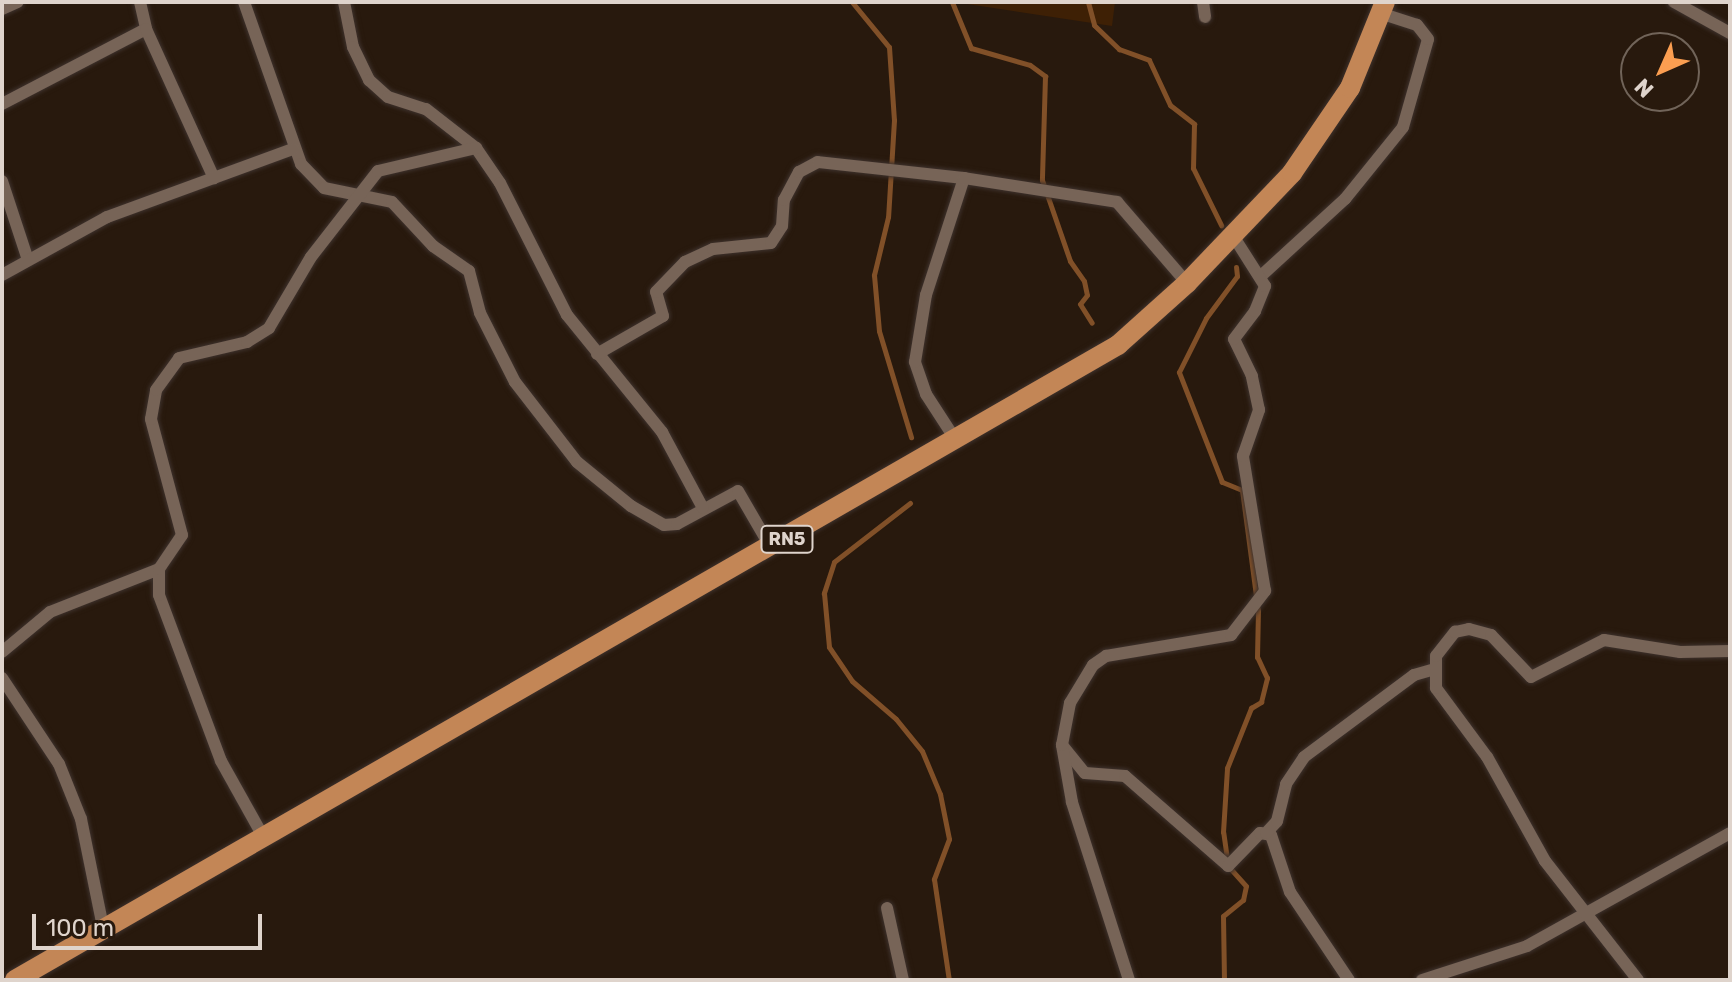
<!DOCTYPE html>
<html>
<head>
<meta charset="utf-8">
<style>
  body { margin:0 }
  #map { position:relative; width:1732px; height:982px; overflow:hidden; background:#28190d; font-family:Rubik,sans-serif }
  div>[style] { position:absolute }
  .green>* { inset:0; background:#3e2005 }
  .stream>* { height:5px; margin:-2.5px; padding:0 2.5px; transform-origin:2.5px; border-radius:2.5px; background:#815028 }
  .roads { filter:drop-shadow(0 0 2px #3e322d) drop-shadow(0 0 2px #3e322d) }
  .minor>* { height:12px; margin:-6px; padding:0 6px; transform-origin:6px; border-radius:6px; background:#776457 }
  .trunk>* { height:20px; margin:-10px; padding:0 10px; transform-origin:10px; border-radius:10px; background:#c38656 }
  span { translate:-50% -50%; white-space:nowrap; text-align:center; line-height:1.15; -webkit-text-stroke:6px #28190d; paint-order:stroke }
  .shield-label span { padding:2px 6px; background:#28190d; border:2px solid; border-radius:6px; -webkit-text-stroke-width:0 }
  .shield-label { font-size:18px; color:#dfd4cc; font-weight:700 }
  .frame { position:absolute; inset:0; border:4px solid #dfd4cc; pointer-events:none }
  .north { position:absolute; left:1620px; top:32px; width:80px; height:80px; box-sizing:border-box; background:#28190d; border:2px solid #716459; border-radius:50%; rotate:225deg; font-size:22px; font-weight:700; line-height:32px; text-align:center; color:#dfd4cc }
  .north::after { content:''; display:block; margin:auto; width:28px; height:36px; background:#fb9e51; clip-path:polygon(50% 0,100% 100%,50% 72%,0 100%) }
  .scale { position:absolute; left:32px; top:914px; width:230px; height:36px; box-sizing:border-box; border:4px solid #dfd4cc; border-top:0; padding-left:10px; font-size:24px; line-height:28px; white-space:nowrap; color:#dfd4cc; -webkit-text-stroke:6px #28190d; paint-order:stroke }
</style>
</head>
<body>
<div id="map">
  <div class="green">
    <i style="clip-path:polygon(954px 2px,1115px 2px,1112px 26px)"></i>
  </div>
  <div class="stream">
    <i style="left:852px;top:2px;width:58px;rotate:50.6deg"></i>
    <i style="left:889px;top:47px;width:73px;rotate:86.1deg"></i>
    <i style="left:894px;top:120px;width:97px;rotate:93.5deg"></i>
    <i style="left:888px;top:217px;width:60px;rotate:103.6deg"></i>
    <i style="left:874px;top:275px;width:56px;rotate:84.9deg"></i>
    <i style="left:879px;top:331px;width:111px;rotate:73.2deg"></i>
    <i style="left:952px;top:2px;width:50px;rotate:67.6deg"></i>
    <i style="left:971px;top:48px;width:61px;rotate:16.1deg"></i>
    <i style="left:1030px;top:65px;width:19px;rotate:36deg"></i>
    <i style="left:1045px;top:76px;width:104px;rotate:91.7deg"></i>
    <i style="left:1042px;top:180px;width:86px;rotate:70.9deg"></i>
    <i style="left:1070px;top:261px;width:24px;rotate:55deg"></i>
    <i style="left:1084px;top:281px;width:14px;rotate:78deg"></i>
    <i style="left:1087px;top:295px;width:11px;rotate:128deg"></i>
    <i style="left:1080px;top:304px;width:22px;rotate:58deg"></i>
    <i style="left:1088px;top:2px;width:24px;rotate:75deg"></i>
    <i style="left:1094px;top:25px;width:35px;rotate:44deg"></i>
    <i style="left:1119px;top:49px;width:32px;rotate:20deg"></i>
    <i style="left:1149px;top:60px;width:50px;rotate:65deg"></i>
    <i style="left:1170px;top:105px;width:31px;rotate:38deg"></i>
    <i style="left:1194px;top:124px;width:44px;rotate:91.3deg"></i>
    <i style="left:1193px;top:168px;width:64px;rotate:63.8deg"></i>
    <i style="left:910px;top:503px;width:96px;rotate:142.2deg"></i>
    <i style="left:834px;top:562px;width:33px;rotate:108deg"></i>
    <i style="left:824px;top:593px;width:54px;rotate:84.7deg"></i>
    <i style="left:829px;top:647px;width:41px;rotate:55.9deg"></i>
    <i style="left:852px;top:681px;width:58px;rotate:40.8deg"></i>
    <i style="left:896px;top:719px;width:41px;rotate:50.9deg"></i>
    <i style="left:922px;top:751px;width:47px;rotate:67.3deg"></i>
    <i style="left:940px;top:794px;width:46px;rotate:78.7deg"></i>
    <i style="left:949px;top:839px;width:43px;rotate:110.6deg"></i>
    <i style="left:934px;top:879px;width:102px;rotate:81.6deg"></i>
    <i style="left:1224px;top:980px;width:64px;rotate:-90.9deg"></i>
    <i style="left:1223px;top:916px;width:26px;rotate:-39deg"></i>
    <i style="left:1243px;top:900px;width:14px;rotate:-78deg"></i>
    <i style="left:1246px;top:886px;width:27px;rotate:-132deg"></i>
    <i style="left:1228px;top:866px;width:34px;rotate:-98deg"></i>
    <i style="left:1223px;top:832px;width:64px;rotate:-86.4deg"></i>
    <i style="left:1227px;top:768px;width:65px;rotate:-68.2deg"></i>
    <i style="left:1251px;top:708px;width:12px;rotate:-31deg"></i>
    <i style="left:1261px;top:702px;width:25px;rotate:-76deg"></i>
    <i style="left:1267px;top:678px;width:23px;rotate:-115deg"></i>
    <i style="left:1257px;top:657px;width:46px;rotate:-88.8deg"></i>
    <i style="left:1258px;top:611px;width:122px;rotate:-97.5deg"></i>
    <i style="left:1242px;top:490px;width:22px;rotate:-158deg"></i>
    <i style="left:1222px;top:482px;width:118px;rotate:-111.4deg"></i>
    <i style="left:1179px;top:372px;width:60px;rotate:-63.4deg"></i>
    <i style="left:1206px;top:318px;width:52px;rotate:-53.6deg"></i>
    <i style="left:1237px;top:276px;width:9px;rotate:-96deg"></i>
  </div>
  <div class="roads">
    <div class="minor">
      <i style="left:140px;top:2px;width:28px;rotate:77deg"></i>
      <i style="left:244px;top:2px;width:172px;rotate:70.6deg"></i>
      <i style="left:301px;top:164px;width:33px;rotate:46deg"></i>
      <i style="left:324px;top:188px;width:69px;rotate:11.6deg"></i>
      <i style="left:392px;top:202px;width:60px;rotate:47deg"></i>
      <i style="left:433px;top:246px;width:44px;rotate:34.8deg"></i>
      <i style="left:469px;top:271px;width:43px;rotate:75.3deg"></i>
      <i style="left:480px;top:313px;width:77px;rotate:63.1deg"></i>
      <i style="left:515px;top:382px;width:101px;rotate:52.2deg"></i>
      <i style="left:577px;top:462px;width:70px;rotate:39.2deg"></i>
      <i style="left:631px;top:506px;width:38px;rotate:30deg"></i>
      <i style="left:664px;top:525px;width:13px;rotate:-4deg"></i>
      <i style="left:677px;top:524px;width:69px;rotate:-28.4deg"></i>
      <i style="left:738px;top:491px;width:66px;rotate:59.9deg"></i>
      <i style="left:344px;top:2px;width:46px;rotate:78.7deg"></i>
      <i style="left:353px;top:47px;width:37px;rotate:64deg"></i>
      <i style="left:369px;top:80px;width:25px;rotate:42deg"></i>
      <i style="left:388px;top:97px;width:40px;rotate:18deg"></i>
      <i style="left:426px;top:109px;width:63px;rotate:38deg"></i>
      <i style="left:476px;top:148px;width:42px;rotate:55.6deg"></i>
      <i style="left:500px;top:183px;width:148px;rotate:63.1deg"></i>
      <i style="left:567px;top:315px;width:151px;rotate:50.9deg"></i>
      <i style="left:662px;top:432px;width:86px;rotate:61.7deg"></i>
      <i style="left:1203px;top:2px;width:15px;rotate:82deg"></i>
      <i style="left:1674px;top:2px;width:64px;rotate:29deg"></i>
      <i style="left:2px;top:9px;width:17px;rotate:-24deg"></i>
      <i style="left:2px;top:104px;width:162px;rotate:-27.5deg"></i>
      <i style="left:146px;top:29px;width:164px;rotate:65.5deg"></i>
      <i style="left:2px;top:181px;width:83px;rotate:71.8deg"></i>
      <i style="left:2px;top:275px;width:120px;rotate:-28.9deg"></i>
      <i style="left:107px;top:217px;width:198px;rotate:-20.1deg"></i>
      <i style="left:1262px;top:275px;width:113px;rotate:-42.5deg"></i>
      <i style="left:1345px;top:199px;width:92px;rotate:-51.1deg"></i>
      <i style="left:1403px;top:127px;width:91px;rotate:-74.1deg"></i>
      <i style="left:1428px;top:39px;width:18px;rotate:-128deg"></i>
      <i style="left:1417px;top:25px;width:39px;rotate:-162deg"></i>
      <i style="left:597px;top:354px;width:76px;rotate:-29.9deg"></i>
      <i style="left:663px;top:316px;width:25px;rotate:-106deg"></i>
      <i style="left:656px;top:292px;width:42px;rotate:-46deg"></i>
      <i style="left:685px;top:262px;width:31px;rotate:-25deg"></i>
      <i style="left:713px;top:249px;width:58px;rotate:-5.9deg"></i>
      <i style="left:771px;top:243px;width:20px;rotate:-57deg"></i>
      <i style="left:782px;top:226px;width:26px;rotate:-86deg"></i>
      <i style="left:784px;top:200px;width:32px;rotate:-62deg"></i>
      <i style="left:799px;top:172px;width:21px;rotate:-28deg"></i>
      <i style="left:818px;top:162px;width:147px;rotate:6.3deg"></i>
      <i style="left:957px;top:442px;width:57px;rotate:-122.9deg"></i>
      <i style="left:926px;top:394px;width:34px;rotate:-109deg"></i>
      <i style="left:915px;top:362px;width:68px;rotate:-80.7deg"></i>
      <i style="left:926px;top:295px;width:123px;rotate:-72deg"></i>
      <i style="left:964px;top:178px;width:155px;rotate:8.9deg"></i>
      <i style="left:1117px;top:202px;width:107px;rotate:49.2deg"></i>
      <i style="left:2px;top:652px;width:62px;rotate:-39.8deg"></i>
      <i style="left:50px;top:612px;width:117px;rotate:-21.5deg"></i>
      <i style="left:2px;top:678px;width:103px;rotate:56.5deg"></i>
      <i style="left:59px;top:764px;width:59px;rotate:68.2deg"></i>
      <i style="left:81px;top:819px;width:115px;rotate:78.5deg"></i>
      <i style="left:1062px;top:745px;width:36px;rotate:51deg"></i>
      <i style="left:1085px;top:773px;width:40px;rotate:4.3deg"></i>
      <i style="left:1125px;top:776px;width:137px;rotate:41.1deg"></i>
      <i style="left:1228px;top:866px;width:46px;rotate:-45.9deg"></i>
      <i style="left:1260px;top:833px;width:11px;rotate:10deg"></i>
      <i style="left:1271px;top:835px;width:60px;rotate:71.6deg"></i>
      <i style="left:1290px;top:892px;width:106px;rotate:56.2deg"></i>
      <i style="left:1266px;top:833px;width:16px;rotate:-47deg"></i>
      <i style="left:1277px;top:821px;width:38px;rotate:-76deg"></i>
      <i style="left:1286px;top:784px;width:32px;rotate:-56deg"></i>
      <i style="left:1304px;top:757px;width:137px;rotate:-36.7deg"></i>
      <i style="left:1414px;top:675px;width:19px;rotate:-16deg"></i>
      <i style="left:264px;top:838px;width:88px;rotate:-119.2deg"></i>
      <i style="left:221px;top:761px;width:177px;rotate:-110.5deg"></i>
      <i style="left:159px;top:595px;width:26px;rotate:-90deg"></i>
      <i style="left:159px;top:569px;width:41px;rotate:-55.9deg"></i>
      <i style="left:182px;top:535px;width:120px;rotate:-105deg"></i>
      <i style="left:151px;top:419px;width:29px;rotate:-80deg"></i>
      <i style="left:156px;top:390px;width:39px;rotate:-54deg"></i>
      <i style="left:179px;top:358px;width:70px;rotate:-13.2deg"></i>
      <i style="left:247px;top:342px;width:26px;rotate:-32deg"></i>
      <i style="left:269px;top:328px;width:82px;rotate:-59.4deg"></i>
      <i style="left:311px;top:257px;width:109px;rotate:-52.1deg"></i>
      <i style="left:378px;top:171px;width:101px;rotate:-13.2deg"></i>
      <i style="left:887px;top:908px;width:74px;rotate:77.5deg"></i>
      <i style="left:1129px;top:980px;width:187px;rotate:-107.8deg"></i>
      <i style="left:1072px;top:802px;width:58px;rotate:-100deg"></i>
      <i style="left:1062px;top:745px;width:43px;rotate:-79.2deg"></i>
      <i style="left:1070px;top:703px;width:44px;rotate:-58.8deg"></i>
      <i style="left:1093px;top:665px;width:16px;rotate:-35deg"></i>
      <i style="left:1106px;top:656px;width:127px;rotate:-9.5deg"></i>
      <i style="left:1231px;top:635px;width:56px;rotate:-52.3deg"></i>
      <i style="left:1265px;top:591px;width:137px;rotate:-99.3deg"></i>
      <i style="left:1243px;top:456px;width:49px;rotate:-70.8deg"></i>
      <i style="left:1259px;top:410px;width:35px;rotate:-102deg"></i>
      <i style="left:1252px;top:376px;width:41px;rotate:-115.9deg"></i>
      <i style="left:1234px;top:339px;width:35px;rotate:-53deg"></i>
      <i style="left:1255px;top:311px;width:27px;rotate:-68deg"></i>
      <i style="left:1265px;top:286px;width:62px;rotate:-122.4deg"></i>
      <i style="left:1422px;top:980px;width:110px;rotate:-17.9deg"></i>
      <i style="left:1527px;top:946px;width:232px;rotate:-29.1deg"></i>
      <i style="left:1638px;top:980px;width:151px;rotate:-128deg"></i>
      <i style="left:1545px;top:861px;width:119px;rotate:-119.1deg"></i>
      <i style="left:1487px;top:757px;width:86px;rotate:-126.5deg"></i>
      <i style="left:1436px;top:688px;width:32px;rotate:-90deg"></i>
      <i style="left:1436px;top:656px;width:31px;rotate:-52deg"></i>
      <i style="left:1455px;top:632px;width:14px;rotate:-12deg"></i>
      <i style="left:1469px;top:629px;width:23px;rotate:15deg"></i>
      <i style="left:1491px;top:635px;width:58px;rotate:46.4deg"></i>
      <i style="left:1531px;top:677px;width:82px;rotate:-26.9deg"></i>
      <i style="left:1604px;top:640px;width:77px;rotate:9deg"></i>
      <i style="left:1680px;top:652px;width:50px;rotate:-1.1deg"></i>
    </div>
    <div class="trunk">
      <i style="left:15px;top:980px;width:1273px;rotate:-29.93deg"></i>
      <i style="left:1118px;top:345px;width:93px;rotate:-41.9deg"></i>
      <i style="left:1187px;top:283px;width:152px;rotate:-46.3deg"></i>
      <i style="left:1292px;top:173px;width:103px;rotate:-55.7deg"></i>
      <i style="left:1350px;top:88px;width:93px;rotate:-67.9deg"></i>
    </div>
  </div>
  <div class="shield-label">
    <span style="left:787px;top:539px">RN5</span>
  </div>
  <div class="frame"></div>
  <div class="north">N</div>
  <div class="scale">100 m</div>
</div>
</body>
</html>
